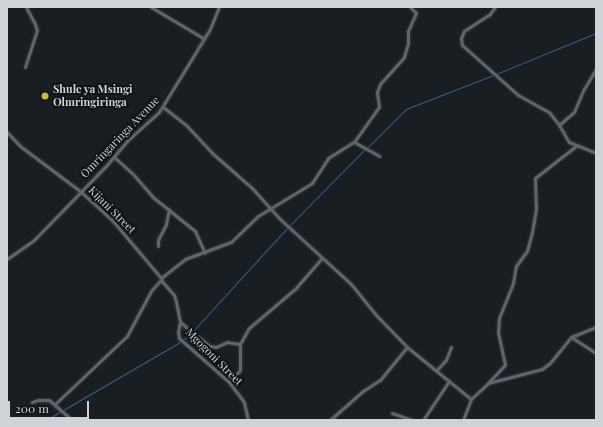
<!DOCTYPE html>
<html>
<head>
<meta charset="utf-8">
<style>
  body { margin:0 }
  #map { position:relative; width:603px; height:427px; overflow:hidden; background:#191e23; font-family:"Playfair Display",serif }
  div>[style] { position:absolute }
  .stream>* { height:1px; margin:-0.5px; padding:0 0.5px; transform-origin:0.5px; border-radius:0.5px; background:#34608e }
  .roads { filter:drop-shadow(0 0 1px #35393d) drop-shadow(0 0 1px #35393d) }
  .minor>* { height:3px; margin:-1.5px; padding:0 1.5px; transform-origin:1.5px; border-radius:1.5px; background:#60656c }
  .dots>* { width:11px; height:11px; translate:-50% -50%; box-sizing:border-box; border:2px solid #101419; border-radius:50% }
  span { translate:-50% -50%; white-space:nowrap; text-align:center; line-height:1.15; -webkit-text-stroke:4px #101419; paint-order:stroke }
  .poi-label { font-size:11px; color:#cfd3d7; font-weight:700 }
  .left { translate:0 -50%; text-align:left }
  .street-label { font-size:11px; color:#cfd3d7 }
  .frame { position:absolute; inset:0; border:8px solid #cfd3d7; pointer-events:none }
  .scale { position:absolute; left:8px; top:401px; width:81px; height:18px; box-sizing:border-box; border:2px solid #cfd3d7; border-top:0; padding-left:5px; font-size:12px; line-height:14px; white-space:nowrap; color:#cfd3d7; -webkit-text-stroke:3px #101419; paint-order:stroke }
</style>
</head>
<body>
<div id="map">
  <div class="stream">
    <i style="left:496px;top:74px;width:108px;rotate:-22.3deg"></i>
    <i style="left:367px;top:148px;width:55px;rotate:-45deg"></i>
    <i style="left:406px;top:109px;width:93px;rotate:-21.3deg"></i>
    <i style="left:289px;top:226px;width:107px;rotate:-45.4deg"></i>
    <i style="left:193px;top:331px;width:139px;rotate:-47.6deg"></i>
    <i style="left:183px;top:340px;width:11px;rotate:-41deg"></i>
    <i style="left:46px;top:420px;width:155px;rotate:-30.2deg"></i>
  </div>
  <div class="roads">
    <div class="minor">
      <i style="left:151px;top:7px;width:61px;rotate:30.8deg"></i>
      <i style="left:495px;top:7px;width:9px;rotate:126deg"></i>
      <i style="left:490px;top:14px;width:31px;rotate:147deg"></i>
      <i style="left:464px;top:31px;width:8px;rotate:113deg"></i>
      <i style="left:461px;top:38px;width:7px;rotate:82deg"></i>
      <i style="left:462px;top:45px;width:75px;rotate:41.8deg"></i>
      <i style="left:518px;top:95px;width:35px;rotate:29deg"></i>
      <i style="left:549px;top:112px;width:16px;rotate:52deg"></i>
      <i style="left:559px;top:125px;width:20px;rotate:60deg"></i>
      <i style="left:569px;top:142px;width:29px;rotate:22deg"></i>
      <i style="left:25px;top:67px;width:38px;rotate:-72deg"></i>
      <i style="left:37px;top:31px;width:7px;rotate:-106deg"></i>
      <i style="left:35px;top:24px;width:19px;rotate:-118deg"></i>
      <i style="left:163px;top:107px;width:31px;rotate:38deg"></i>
      <i style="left:187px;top:126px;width:37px;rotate:47deg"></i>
      <i style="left:212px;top:153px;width:53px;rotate:41.2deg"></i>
      <i style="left:252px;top:188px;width:42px;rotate:47.9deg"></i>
      <i style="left:280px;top:219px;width:96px;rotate:42.5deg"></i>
      <i style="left:351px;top:284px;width:40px;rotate:51deg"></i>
      <i style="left:376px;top:315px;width:45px;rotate:45.9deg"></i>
      <i style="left:407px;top:347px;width:82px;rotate:39.1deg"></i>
      <i style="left:559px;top:125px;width:20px;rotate:-41deg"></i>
      <i style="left:574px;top:112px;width:25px;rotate:-67deg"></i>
      <i style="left:584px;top:89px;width:23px;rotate:-59deg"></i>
      <i style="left:7px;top:132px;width:19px;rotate:47deg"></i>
      <i style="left:20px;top:146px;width:75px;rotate:36.9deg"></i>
      <i style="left:80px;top:191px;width:43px;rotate:42.2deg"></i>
      <i style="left:112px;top:220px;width:76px;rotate:49.8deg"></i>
      <i style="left:354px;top:142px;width:29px;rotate:29deg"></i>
      <i style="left:114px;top:157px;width:25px;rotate:42deg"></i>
      <i style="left:133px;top:174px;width:32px;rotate:49deg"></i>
      <i style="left:154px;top:198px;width:53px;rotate:38.8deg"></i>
      <i style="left:195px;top:231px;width:24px;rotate:66deg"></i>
      <i style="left:158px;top:246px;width:6px;rotate:-90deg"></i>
      <i style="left:158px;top:240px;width:18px;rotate:-63deg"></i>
      <i style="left:166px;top:224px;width:15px;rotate:-79deg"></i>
      <i style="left:7px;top:259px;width:33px;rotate:-35deg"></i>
      <i style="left:34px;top:240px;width:103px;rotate:-45.8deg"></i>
      <i style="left:106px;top:166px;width:33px;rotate:-50deg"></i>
      <i style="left:127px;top:141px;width:43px;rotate:-42.2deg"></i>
      <i style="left:159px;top:112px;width:97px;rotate:-58.4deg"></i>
      <i style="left:210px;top:29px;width:24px;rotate:-68deg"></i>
      <i style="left:180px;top:322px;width:38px;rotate:39deg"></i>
      <i style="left:210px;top:346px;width:6px;rotate:9deg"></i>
      <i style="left:216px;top:347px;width:12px;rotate:-24deg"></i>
      <i style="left:227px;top:342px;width:13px;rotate:9deg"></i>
      <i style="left:571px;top:337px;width:30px;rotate:33deg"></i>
      <i style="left:436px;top:371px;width:15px;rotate:-48deg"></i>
      <i style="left:446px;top:360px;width:14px;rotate:-69deg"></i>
      <i style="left:229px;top:382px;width:16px;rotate:-47deg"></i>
      <i style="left:240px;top:370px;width:26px;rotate:-90deg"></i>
      <i style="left:240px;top:344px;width:18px;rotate:-61deg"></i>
      <i style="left:249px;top:328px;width:60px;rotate:-40.3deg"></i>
      <i style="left:295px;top:289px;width:41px;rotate:-48.9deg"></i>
      <i style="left:488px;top:383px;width:25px;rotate:-47deg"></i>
      <i style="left:505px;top:365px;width:33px;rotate:-102deg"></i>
      <i style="left:498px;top:333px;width:15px;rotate:-86deg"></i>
      <i style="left:499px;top:318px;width:38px;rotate:-68deg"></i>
      <i style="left:513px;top:283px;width:17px;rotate:-80deg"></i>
      <i style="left:516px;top:266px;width:19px;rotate:-54deg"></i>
      <i style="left:527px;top:251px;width:20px;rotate:-75deg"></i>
      <i style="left:532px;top:232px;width:23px;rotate:-80deg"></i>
      <i style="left:536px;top:209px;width:31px;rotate:-92deg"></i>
      <i style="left:535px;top:178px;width:52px;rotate:-38deg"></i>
      <i style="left:32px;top:402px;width:6px;rotate:-18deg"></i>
      <i style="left:38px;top:400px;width:11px"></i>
      <i style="left:49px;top:400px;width:30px;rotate:41deg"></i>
      <i style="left:55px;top:404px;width:99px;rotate:-43.4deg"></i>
      <i style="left:127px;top:336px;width:51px;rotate:-61.9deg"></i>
      <i style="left:151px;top:291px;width:15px;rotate:-48deg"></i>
      <i style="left:392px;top:413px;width:21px;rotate:19deg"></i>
      <i style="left:248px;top:420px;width:18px;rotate:-103deg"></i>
      <i style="left:244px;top:402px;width:25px;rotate:-127deg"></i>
      <i style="left:229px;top:382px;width:67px;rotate:-138.7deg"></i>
      <i style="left:179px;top:338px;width:6px;rotate:-99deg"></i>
      <i style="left:178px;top:332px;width:10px;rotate:-79deg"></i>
      <i style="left:180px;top:322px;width:20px;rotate:-101deg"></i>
      <i style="left:176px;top:302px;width:7px;rotate:-106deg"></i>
      <i style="left:174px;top:295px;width:18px;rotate:-131deg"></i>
      <i style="left:162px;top:281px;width:3px;rotate:-108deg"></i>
      <i style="left:161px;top:278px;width:31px;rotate:-38deg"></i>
      <i style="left:185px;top:259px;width:49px;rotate:-20.3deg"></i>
      <i style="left:231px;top:242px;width:37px;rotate:-44deg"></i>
      <i style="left:258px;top:216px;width:63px;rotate:-31.4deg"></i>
      <i style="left:312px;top:183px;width:30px;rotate:-57deg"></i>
      <i style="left:328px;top:158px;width:31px;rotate:-32deg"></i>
      <i style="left:354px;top:142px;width:43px;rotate:-54.5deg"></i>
      <i style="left:379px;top:107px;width:15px;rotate:-98deg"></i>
      <i style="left:377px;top:92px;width:9px;rotate:-69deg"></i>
      <i style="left:380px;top:84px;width:36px;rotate:-48deg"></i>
      <i style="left:404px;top:57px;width:15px;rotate:-74deg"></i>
      <i style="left:408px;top:43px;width:12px;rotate:-90deg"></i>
      <i style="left:408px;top:31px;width:20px;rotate:-66deg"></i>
      <i style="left:416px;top:13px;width:8px;rotate:-135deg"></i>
      <i style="left:330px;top:420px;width:44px;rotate:-41.3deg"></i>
      <i style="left:363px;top:391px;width:20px;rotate:-33deg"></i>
      <i style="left:380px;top:380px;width:43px;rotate:-50.7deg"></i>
      <i style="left:423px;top:420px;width:47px;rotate:-56.3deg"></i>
      <i style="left:463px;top:420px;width:22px;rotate:-69deg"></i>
      <i style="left:471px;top:399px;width:23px;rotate:-43deg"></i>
      <i style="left:488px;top:383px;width:56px;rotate:-14.5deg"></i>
      <i style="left:542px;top:369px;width:10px;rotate:-37deg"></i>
      <i style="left:550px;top:363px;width:33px;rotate:-51deg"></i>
      <i style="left:571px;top:337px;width:27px;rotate:-22deg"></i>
    </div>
  </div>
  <div class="dots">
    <i style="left:45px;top:96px;background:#ccb939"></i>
  </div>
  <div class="poi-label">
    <span class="left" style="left:53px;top:96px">Shule ya Msingi<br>Olmringiringa</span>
  </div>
  <div class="street-label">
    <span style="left:120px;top:137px;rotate:-46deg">Omringaringa Avenue</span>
    <span style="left:112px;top:210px;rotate:45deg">Kijani Street</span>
    <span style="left:214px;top:357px;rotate:45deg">Mgogoni Street</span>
  </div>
  <div class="frame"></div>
  <div class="scale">200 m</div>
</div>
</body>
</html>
